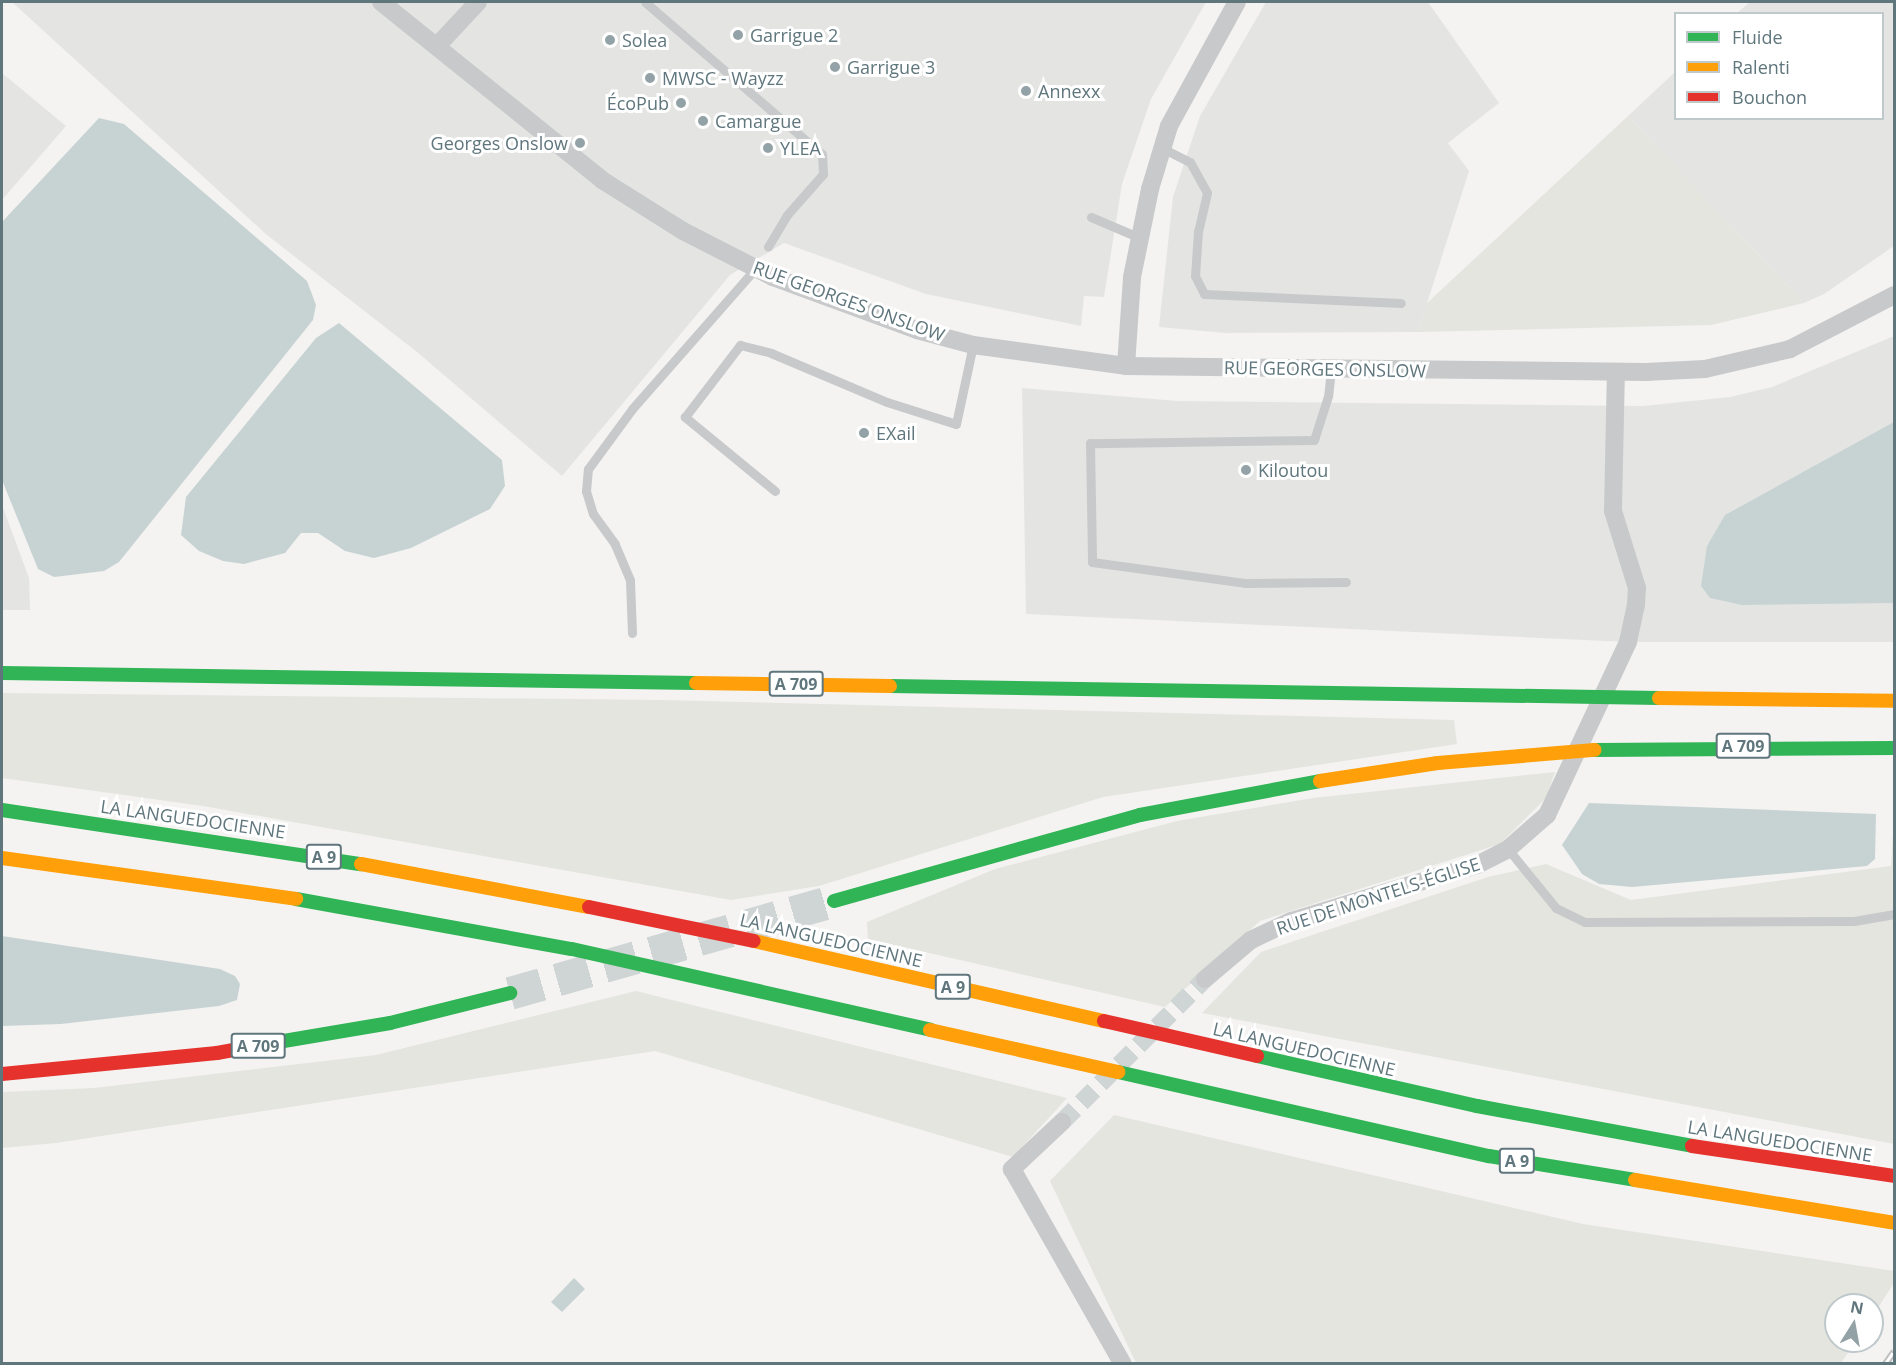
<!DOCTYPE html>
<html>
<head>
<meta charset="utf-8">
<style>
  body { margin:0 }
  #map { position:relative; width:1896px; height:1365px; overflow:hidden; background:#f4f3f2; font-family:"Open Sans",sans-serif }
  div>[style] { position:absolute }
  .built>* { inset:0; background:#e4e5e3 }
  .green>* { inset:0; background:#e4e5df }
  .water>* { inset:0; background:#c7d3d3 }
  .street-tunnel>* { height:18px; margin-top:-9px; transform-origin:0; background:repeating-linear-gradient(90deg,#cfd4d5 0 18px,transparent 0 27px) }
  .highway-tunnel>* { height:33px; margin-top:-16.5px; transform-origin:0; background:repeating-linear-gradient(90deg,#cfd4d5 0 33px,transparent 0 49px) }
  .lane>* { height:9px; margin:-4.5px; padding:0 4.5px; transform-origin:4.5px; border-radius:4.5px; background:#c8c9ca }
  .street>* { height:18px; margin:-9px; padding:0 9px; transform-origin:9px; border-radius:9px; background:#c8c9ca }
  .fast>* { height:14px; margin:-7px; padding:0 7px; transform-origin:7px; border-radius:7px; background:#30b455 }
  .slow>* { height:14px; margin:-7px; padding:0 7px; transform-origin:7px; border-radius:7px; background:#ff9f0a }
  .jam>* { height:14px; margin:-7px; padding:0 7px; transform-origin:7px; border-radius:7px; background:#e5322d }
  .rail>* { height:7px; margin-top:-3.5px; transform-origin:0; background:repeating-linear-gradient(90deg,#fff 0 14px,#bebfc0 0 28px); box-sizing:border-box; border-block:2px solid #bebfc0 }
  .dots>* { width:16px; height:16px; translate:-50% -50%; box-sizing:border-box; border:3px solid #fff; border-radius:50% }
  span { translate:-50% -50%; white-space:nowrap; text-align:center; line-height:1.15; -webkit-text-stroke:6px #fff; paint-order:stroke }
  .shield-label span { padding:2px 4px; background:#fff; border:2px solid; border-radius:4px; -webkit-text-stroke-width:0 }
  .shield-label { font-size:16px; color:#5f767d; font-weight:700 }
  .poi-label { font-size:18px; color:#5f767d }
  .left { translate:0 -50%; text-align:left }
  .right { translate:-100% -50%; text-align:right }
  .street-label { font-size:18px; color:#5f767d }
  .frame { position:absolute; inset:0; border:3px solid #5f767d; pointer-events:none }
  .legend { position:absolute; left:1674px; top:12px; width:210px; height:108px; box-sizing:border-box; background:#fff; border:2px solid #bfc8cb; margin:0; padding:8px 10px; list-style:none; font-size:18px; color:#5f767d }
  .legend li { display:flex; align-items:center; gap:12px; height:30px }
  .legend b { width:30px; border:2px solid #bfc8cb }
  .north { position:absolute; left:1824px; top:1293px; width:60px; height:60px; box-sizing:border-box; background:#fff; border:2px solid #bfc8cb; border-radius:50%; rotate:11deg; font-size:16px; font-weight:700; line-height:24px; text-align:center; color:#5f767d }
  .north::after { content:''; display:block; margin:auto; width:21px; height:27px; background:#93a2a6; clip-path:polygon(50% 0,100% 100%,50% 72%,0 100%) }
</style>
</head>
<body>
<div id="map">
  <div class="built">
    <i style="clip-path:polygon(12px 2px,1206px 2px,1151px 99px,1122px 184px,1104px 297px,1084px 296px,1081px 326px,926px 294px,784px 243px,730px 275px,562px 476px,417px 352px,267px 235px)"></i>
    <i style="clip-path:polygon(1266px 2px,1428px 2px,1499px 103px,1448px 143px,1469px 171px,1418px 332px,1225px 333px,1159px 327px,1173px 197px,1200px 116px)"></i>
    <i style="clip-path:polygon(1750px 2px,1894px 2px,1894px 246px,1824px 294px,1804px 303px,1628px 116px,1675px 72px,1676px 118px,1882px 118px,1882px 14px,1737px 13px)"></i>
    <i style="clip-path:polygon(2px 73px,66px 126px,2px 200px)"></i>
    <i style="clip-path:polygon(1894px 336px,1894px 642px,1628px 642px,1026px 614px,1022px 388px,1177px 401px,1643px 406px,1730px 397px,1772px 387px)"></i>
    <i style="clip-path:polygon(2px 505px,29px 578px,30px 610px,2px 610px)"></i>
  </div>
  <div class="green">
    <i style="clip-path:polygon(1628px 116px,1804px 303px,1711px 325px,1418px 332px,1427px 303px)"></i>
    <i style="clip-path:polygon(2px 693px,661px 700px,1454px 720px,1457px 744px,1103px 797px,819px 886px,731px 900px,203px 806px,2px 778px)"></i>
    <i style="clip-path:polygon(1555px 772px,1546px 798px,1500px 844px,1260px 921px,1165px 1007px,868px 939px,867px 922px,995px 869px,1177px 821px,1313px 798px)"></i>
    <i style="clip-path:polygon(1894px 814px,1894px 1144px,1202px 1013px,1261px 952px,1488px 877px,1546px 864px,1631px 900px,1891px 866px)"></i>
    <i style="clip-path:polygon(636px 991px,1067px 1098px,1013px 1157px,655px 1051px,56px 1143px,2px 1148px,2px 1092px,94px 1088px,376px 1055px)"></i>
    <i style="clip-path:polygon(1114px 1115px,1583px 1224px,1894px 1271px,1894px 1283px,1872px 1317px,1872px 1305px,1836px 1305px,1836px 1341px,1856px 1341px,1841px 1363px,1136px 1363px,1050px 1181px)"></i>
  </div>
  <div class="water">
    <i style="clip-path:polygon(99px 118px,124px 124px,307px 281px,316px 305px,313px 320px,119px 562px,104px 571px,54px 577px,38px 569px,2px 480px,2px 222px)"></i>
    <i style="clip-path:polygon(339px 323px,502px 460px,505px 486px,490px 509px,411px 548px,374px 558px,345px 551px,318px 533px,301px 533px,285px 553px,244px 564px,223px 561px,199px 551px,181px 535px,186px 497px,316px 338px)"></i>
    <i style="clip-path:polygon(1894px 422px,1894px 603px,1742px 605px,1710px 598px,1701px 586px,1707px 546px,1725px 515px)"></i>
    <i style="clip-path:polygon(1589px 803px,1876px 814px,1875px 859px,1867px 866px,1632px 887px,1599px 884px,1582px 874px,1562px 845px)"></i>
    <i style="clip-path:polygon(2px 936px,220px 969px,235px 976px,240px 984px,237px 1000px,219px 1006px,61px 1024px,2px 1026px)"></i>
    <i style="clip-path:polygon(574px 1278px,585px 1289px,562px 1312px,551px 1302px)"></i>
  </div>
  <div class="street-tunnel">
    <i style="left:1062px;top:1122px;width:202px;rotate:-45deg"></i>
  </div>
  <div class="highway-tunnel">
    <i style="left:510px;top:993px;width:337px;rotate:-15.9deg"></i>
  </div>
  <div class="lane">
    <i style="left:645px;top:2px;width:233px;rotate:40.7deg"></i>
    <i style="left:822px;top:154px;width:20px;rotate:87deg"></i>
    <i style="left:823px;top:174px;width:55px;rotate:131.3deg"></i>
    <i style="left:787px;top:215px;width:37px;rotate:121deg"></i>
    <i style="left:1162px;top:148px;width:31px;rotate:27deg"></i>
    <i style="left:1190px;top:162px;width:35px;rotate:61deg"></i>
    <i style="left:1207px;top:193px;width:39px;rotate:103deg"></i>
    <i style="left:1198px;top:231px;width:45px;rotate:93.8deg"></i>
    <i style="left:1195px;top:276px;width:20px;rotate:63deg"></i>
    <i style="left:1204px;top:294px;width:197px;rotate:2.6deg"></i>
    <i style="left:1091px;top:217px;width:51px;rotate:23.1deg"></i>
    <i style="left:1331px;top:369px;width:27px;rotate:96deg"></i>
    <i style="left:1328px;top:396px;width:46px;rotate:107.7deg"></i>
    <i style="left:1314px;top:440px;width:224px;rotate:179.2deg"></i>
    <i style="left:1090px;top:443px;width:119px;rotate:89deg"></i>
    <i style="left:1092px;top:562px;width:154px;rotate:7.8deg"></i>
    <i style="left:1245px;top:583px;width:101px;rotate:-0.6deg"></i>
    <i style="left:775px;top:491px;width:117px;rotate:-140.6deg"></i>
    <i style="left:685px;top:417px;width:91px;rotate:-52.6deg"></i>
    <i style="left:740px;top:345px;width:32px;rotate:14deg"></i>
    <i style="left:771px;top:353px;width:126px;rotate:22.9deg"></i>
    <i style="left:887px;top:402px;width:72px;rotate:17.7deg"></i>
    <i style="left:956px;top:424px;width:81px;rotate:-77.9deg"></i>
    <i style="left:632px;top:633px;width:53px;rotate:-92.2deg"></i>
    <i style="left:630px;top:580px;width:39px;rotate:-113deg"></i>
    <i style="left:615px;top:544px;width:37px;rotate:-126deg"></i>
    <i style="left:593px;top:514px;width:24px;rotate:-107deg"></i>
    <i style="left:586px;top:491px;width:22px;rotate:-85deg"></i>
    <i style="left:588px;top:469px;width:74px;rotate:-53.7deg"></i>
    <i style="left:632px;top:409px;width:188px;rotate:-48.7deg"></i>
    <i style="left:1508px;top:849px;width:76px;rotate:50.9deg"></i>
    <i style="left:1556px;top:908px;width:32px;rotate:26deg"></i>
    <i style="left:1585px;top:922px;width:269px;rotate:-0.2deg"></i>
    <i style="left:1854px;top:921px;width:41px;rotate:-9.9deg"></i>
  </div>
  <div class="street">
    <i style="left:381px;top:2px;width:284px;rotate:38.8deg"></i>
    <i style="left:602px;top:180px;width:96px;rotate:32.2deg"></i>
    <i style="left:683px;top:231px;width:101px;rotate:27.1deg"></i>
    <i style="left:773px;top:277px;width:153px;rotate:20.2deg"></i>
    <i style="left:917px;top:330px;width:58px;rotate:15deg"></i>
    <i style="left:973px;top:345px;width:154px;rotate:7.8deg"></i>
    <i style="left:1126px;top:366px;width:520px;rotate:0.66deg"></i>
    <i style="left:1646px;top:372px;width:59px;rotate:-2.9deg"></i>
    <i style="left:1705px;top:369px;width:87px;rotate:-13.2deg"></i>
    <i style="left:1790px;top:349px;width:117px;rotate:-27.4deg"></i>
    <i style="left:437px;top:46px;width:60px;rotate:-47deg"></i>
    <i style="left:1126px;top:366px;width:89px;rotate:-86.1deg"></i>
    <i style="left:1132px;top:277px;width:90px;rotate:-78.4deg"></i>
    <i style="left:1150px;top:189px;width:66px;rotate:-73.2deg"></i>
    <i style="left:1169px;top:126px;width:141px;rotate:-61.3deg"></i>
    <i style="left:1205px;top:979px;width:60px;rotate:-40.3deg"></i>
    <i style="left:1251px;top:940px;width:44px;rotate:-25.4deg"></i>
    <i style="left:1291px;top:921px;width:194px;rotate:-16.8deg"></i>
    <i style="left:1477px;top:865px;width:35px;rotate:-27deg"></i>
    <i style="left:1508px;top:849px;width:52px;rotate:-41.1deg"></i>
    <i style="left:1547px;top:815px;width:191px;rotate:-64.9deg"></i>
    <i style="left:1628px;top:642px;width:38px;rotate:-78deg"></i>
    <i style="left:1636px;top:605px;width:17px;rotate:-87deg"></i>
    <i style="left:1637px;top:588px;width:81px;rotate:-107.3deg"></i>
    <i style="left:1613px;top:511px;width:139px;rotate:-88.8deg"></i>
    <i style="left:1062px;top:1122px;width:69px;rotate:136.8deg"></i>
    <i style="left:1012px;top:1169px;width:224px;rotate:60.4deg"></i>
  </div>
  <div class="fast">
    <i style="left:2px;top:673px;width:694px;rotate:0.83deg"></i>
    <i style="left:890px;top:686px;width:769px;rotate:0.89deg"></i>
    <i style="left:1594px;top:750px;width:300px;rotate:-0.4deg"></i>
    <i style="left:2px;top:810px;width:363px;rotate:8.6deg"></i>
    <i style="left:296px;top:899px;width:280px;rotate:10.3deg"></i>
    <i style="left:572px;top:949px;width:367px;rotate:12.7deg"></i>
    <i style="left:834px;top:901px;width:318px;rotate:-15.7deg"></i>
    <i style="left:1140px;top:815px;width:183px;rotate:-10.7deg"></i>
    <i style="left:266px;top:1044px;width:126px;rotate:-9.6deg"></i>
    <i style="left:390px;top:1023px;width:124px;rotate:-14deg"></i>
    <i style="left:1257px;top:1056px;width:226px;rotate:12.8deg"></i>
    <i style="left:1477px;top:1106px;width:219px;rotate:10.5deg"></i>
    <i style="left:1118px;top:1072px;width:380px;rotate:12.8deg"></i>
    <i style="left:1489px;top:1156px;width:148px;rotate:9.3deg"></i>
  </div>
  <div class="slow">
    <i style="left:696px;top:683px;width:194px;rotate:0.9deg"></i>
    <i style="left:1659px;top:698px;width:235px;rotate:0.7deg"></i>
    <i style="left:1320px;top:781px;width:119px;rotate:-8.7deg"></i>
    <i style="left:1438px;top:763px;width:157px;rotate:-4.8deg"></i>
    <i style="left:2px;top:858px;width:297px;rotate:7.9deg"></i>
    <i style="left:361px;top:864px;width:232px;rotate:10.7deg"></i>
    <i style="left:754px;top:941px;width:359px;rotate:12.9deg"></i>
    <i style="left:930px;top:1030px;width:193px;rotate:12.6deg"></i>
    <i style="left:1635px;top:1180px;width:263px;rotate:9.4deg"></i>
  </div>
  <div class="jam">
    <i style="left:589px;top:907px;width:168px;rotate:11.6deg"></i>
    <i style="left:1104px;top:1021px;width:157px;rotate:12.9deg"></i>
    <i style="left:2px;top:1074px;width:216px;rotate:-5.6deg"></i>
    <i style="left:217px;top:1053px;width:50px;rotate:-10.4deg"></i>
    <i style="left:1692px;top:1146px;width:204px;rotate:8.4deg"></i>
  </div>
  <div class="rail">
    <i style="left:1885px;top:1364px;width:16px;rotate:-55deg"></i>
  </div>
  <div class="dots">
    <i style="left:738px;top:35px;background:#93a2a6"></i>
    <i style="left:610px;top:40px;background:#93a2a6"></i>
    <i style="left:835px;top:67px;background:#93a2a6"></i>
    <i style="left:650px;top:78px;background:#93a2a6"></i>
    <i style="left:1026px;top:91px;background:#93a2a6"></i>
    <i style="left:681px;top:103px;background:#93a2a6"></i>
    <i style="left:703px;top:121px;background:#93a2a6"></i>
    <i style="left:580px;top:143px;background:#93a2a6"></i>
    <i style="left:768px;top:148px;background:#93a2a6"></i>
    <i style="left:864px;top:433px;background:#93a2a6"></i>
    <i style="left:1246px;top:470px;background:#93a2a6"></i>
  </div>
  <div class="shield-label">
    <span style="left:796px;top:684px">A 709</span>
    <span style="left:1743px;top:746px">A 709</span>
    <span style="left:324px;top:857px">A 9</span>
    <span style="left:953px;top:987px">A 9</span>
    <span style="left:258px;top:1046px">A 709</span>
    <span style="left:1517px;top:1161px">A 9</span>
  </div>
  <div class="poi-label">
    <span class="left" style="left:750px;top:35px">Garrigue 2</span>
    <span class="left" style="left:622px;top:40px">Solea</span>
    <span class="left" style="left:847px;top:67px">Garrigue 3</span>
    <span class="left" style="left:662px;top:78px">MWSC - Wayzz</span>
    <span class="left" style="left:1038px;top:91px">Annexx</span>
    <span class="right" style="left:669px;top:103px">ÉcoPub</span>
    <span class="left" style="left:715px;top:121px">Camargue</span>
    <span class="right" style="left:568px;top:143px">Georges Onslow</span>
    <span class="left" style="left:780px;top:148px">YLEA</span>
    <span class="left" style="left:876px;top:433px">EXail</span>
    <span class="left" style="left:1258px;top:470px">Kiloutou</span>
  </div>
  <div class="street-label">
    <span style="left:849px;top:301px;rotate:20deg">RUE GEORGES ONSLOW</span>
    <span style="left:1325px;top:369px;rotate:1deg">RUE GEORGES ONSLOW</span>
    <span style="left:193px;top:819px;rotate:8deg">LA LANGUEDOCIENNE</span>
    <span style="left:1378px;top:896px;rotate:-18deg">RUE DE MONTELS-ÉGLISE</span>
    <span style="left:831px;top:940px;rotate:13deg">LA LANGUEDOCIENNE</span>
    <span style="left:1304px;top:1049px;rotate:13deg">LA LANGUEDOCIENNE</span>
    <span style="left:1780px;top:1141px;rotate:9deg">LA LANGUEDOCIENNE</span>
  </div>
  <div class="frame"></div>
  <ul class="legend">
  <li><b style="height:8px;background:#30b455"></b>Fluide</li>
  <li><b style="height:8px;background:#ff9f0a"></b>Ralenti</li>
  <li><b style="height:8px;background:#e5322d"></b>Bouchon</li>
  </ul>
  <div class="north">N</div>
</div>
</body>
</html>
